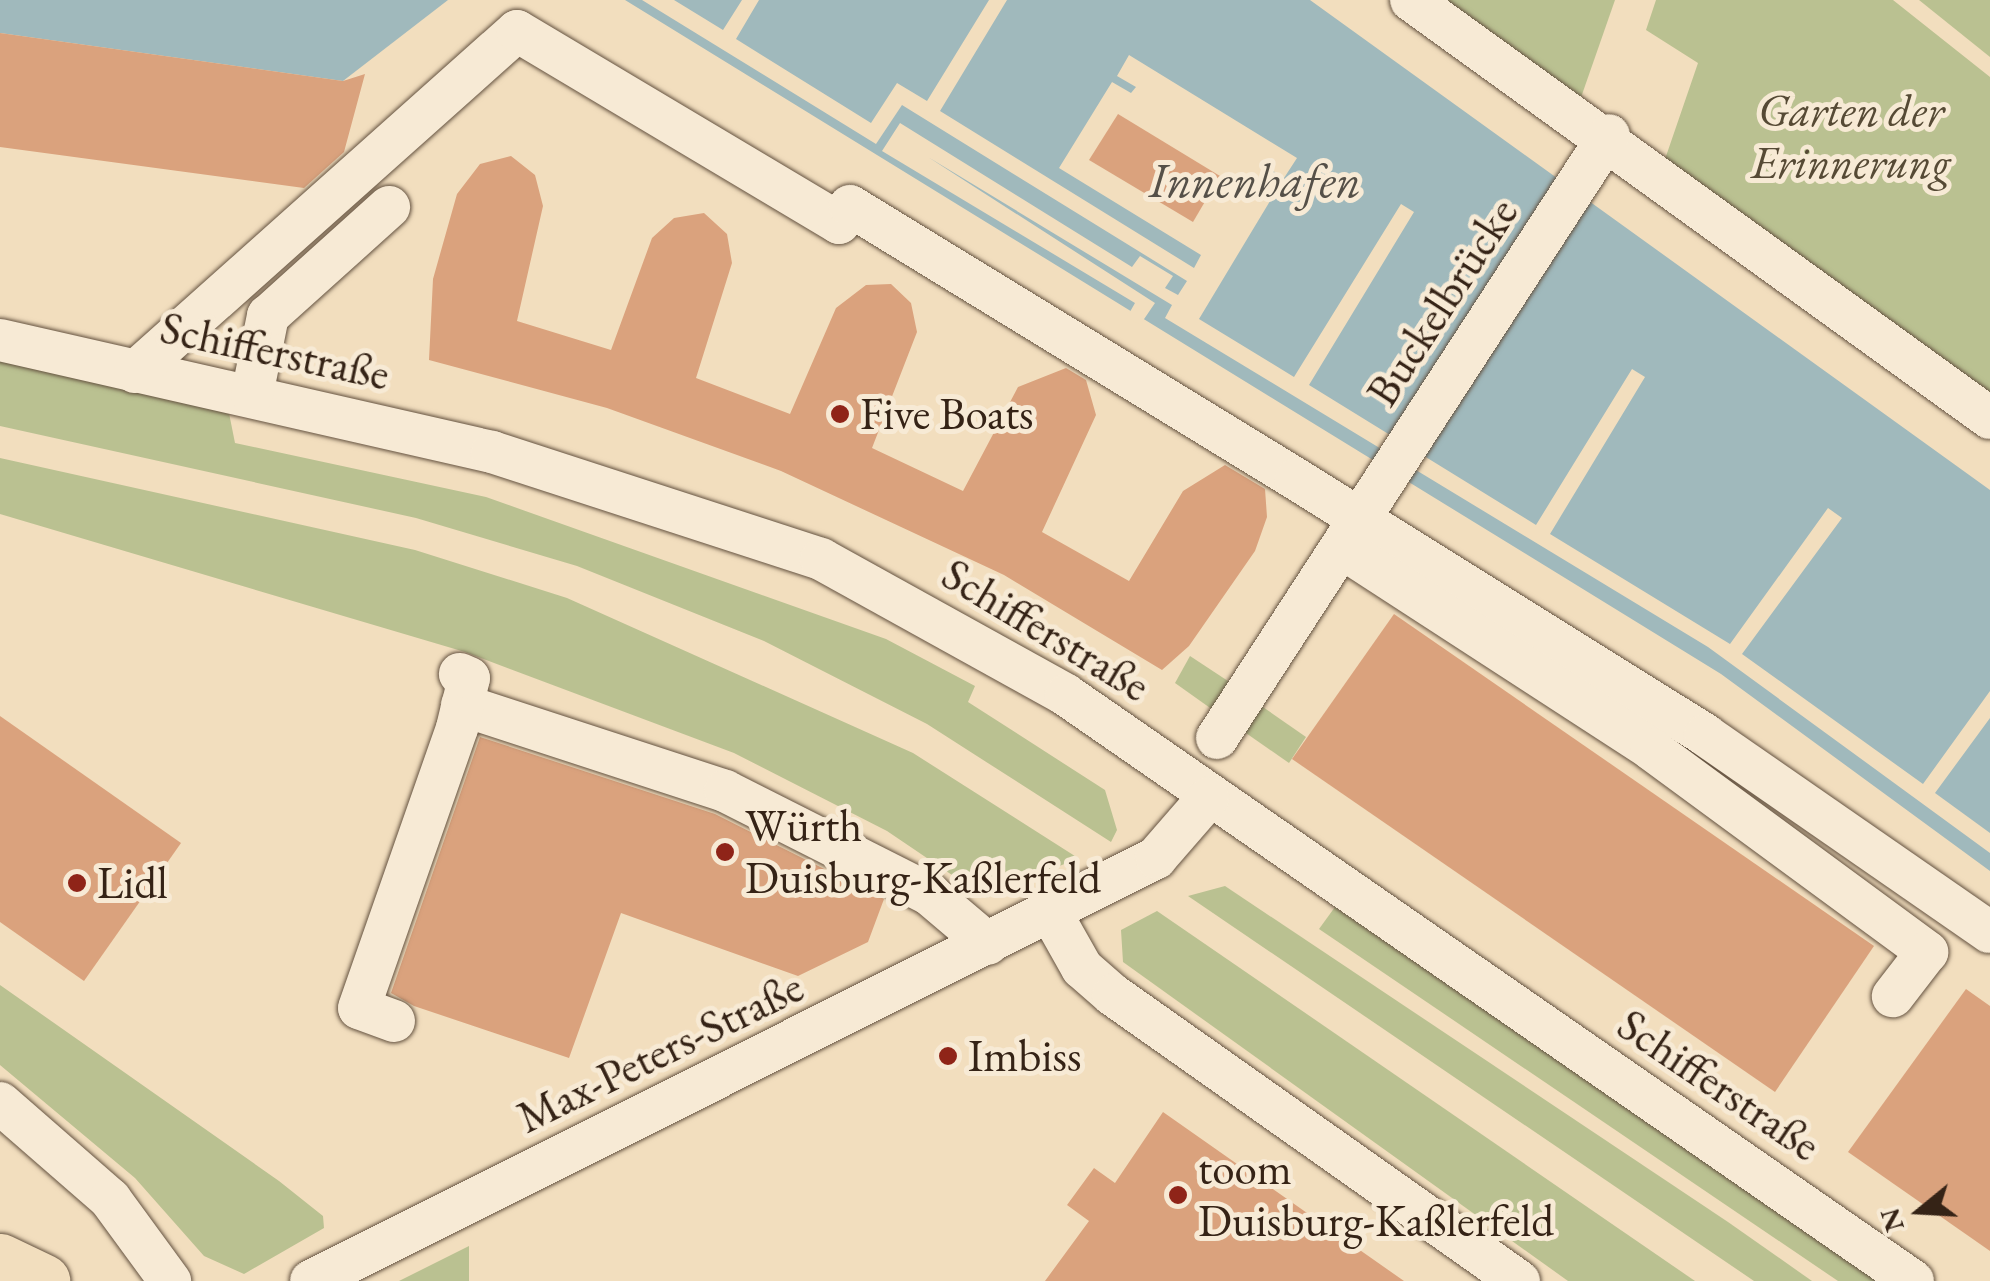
<!DOCTYPE html>
<html>
<head>
<meta charset="utf-8">
<style>
  body { margin:0 }
  #map { position:relative; width:1990px; height:1281px; overflow:hidden; background:#f2debe; font-family:"EB Garamond",serif }
  div>[style] { position:absolute }
  .green>* { inset:0; background:#bac191 }
  .water>* { inset:0; background:#a0b9bc }
  .pier>* { inset:0; background:#f2debe }
  .building>* { inset:0; background:#daa27d }
  .roads { filter:drop-shadow(0 0 2px #645240) drop-shadow(0 0 2px #645240) }
  .minor>* { height:42px; margin:-21px; padding:0 21px; transform-origin:21px; border-radius:21px; background:#f7ead5 }
  .highway>* { height:55px; margin:-27.5px; padding:0 27.5px; transform-origin:27.5px; border-radius:27.5px; background:#f2debe }
  .dots>* { width:28px; height:28px; translate:-50% -50%; box-sizing:border-box; border:5px solid #f7ead5; border-radius:50% }
  span { translate:-50% -50%; white-space:nowrap; text-align:center; line-height:1.15; -webkit-text-stroke:10px #f7ead5; paint-order:stroke }
  .park-label { font-size:45px; color:#564a35; font-style:italic }
  .street-label { font-size:45px; color:#352316 }
  .poi-label { font-size:45px; color:#352316 }
  .left { translate:0 -50%; text-align:left }
  .water-label { font-size:48px; color:#555048; font-style:italic }
  .north { position:absolute; left:1870px; top:1161px; width:100px; height:100px; -webkit-text-stroke:8px #f7ead5; paint-order:stroke; rotate:252deg; font-size:28px; font-weight:700; line-height:40px; text-align:center; color:#352316 }
  .north::after { content:''; display:block; margin:auto; width:35px; height:45px; background:#352316; clip-path:polygon(50% 0,100% 100%,50% 72%,0 100%) }
</style>
</head>
<body>
<div id="map">
  <div class="green">
    <i style="clip-path:polygon(1431px 0,1615px 0,1578px 106px)"></i>
    <i style="clip-path:polygon(1656px 0,1893px 0,1990px 77px,1990px 402px,1663px 165px,1698px 63px,1646px 30px)"></i>
    <i style="clip-path:polygon(1919px 0,1990px 0,1990px 57px)"></i>
    <i style="clip-path:polygon(0 357px,228px 408px,235px 443px,486px 497px,886px 639px,975px 686px,968px 702px,1105px 790px,1117px 830px,1111px 842px,927px 724px,764px 641px,577px 566px,416px 518px,0 426px)"></i>
    <i style="clip-path:polygon(0 458px,415px 550px,567px 598px,913px 753px,1078px 858px,986px 898px,887px 831px,734px 753px,465px 652px,0 514px)"></i>
    <i style="clip-path:polygon(1190px 656px,1231px 683px,1213px 710px,1175px 683px)"></i>
    <i style="clip-path:polygon(1260px 705px,1306px 737px,1289px 763px,1243px 731px)"></i>
    <i style="clip-path:polygon(1225px 886px,1728px 1222px,1812px 1281px,1754px 1281px,1188px 896px)"></i>
    <i style="clip-path:polygon(1335px 907px,1880px 1281px,1838px 1281px,1319px 929px)"></i>
    <i style="clip-path:polygon(1157px 911px,1695px 1281px,1568px 1281px,1123px 962px,1121px 930px)"></i>
    <i style="clip-path:polygon(0 985px,279px 1181px,323px 1216px,324px 1228px,244px 1274px,204px 1256px,135px 1178px,0 1065px)"></i>
    <i style="clip-path:polygon(469px 1246px,469px 1281px,399px 1281px)"></i>
  </div>
  <div class="water">
    <i style="clip-path:polygon(0 0,448px 0,343px 81px,0 33px)"></i>
    <i style="clip-path:polygon(625px 0,1310px 0,1990px 490px,1990px 871px,1721px 674px)"></i>
  </div>
  <div class="pier">
    <i style="clip-path:polygon(642px 0,674px 0,723px 30px,742px 0,759px 0,736px 39px,871px 123px,897px 83px,927px 101px,989px 0,1007px 0,940px 111px,1194px 268px,1201px 255px,1059px 168px,1112px 82px,1131px 93px,1136px 87px,1117px 76px,1129px 55px,1297px 158px,1284px 178px,1267px 167px,1262px 174px,1279px 186px,1199px 319px,1294px 377px,1401px 204px,1414px 212px,1309px 385px,1536px 525px,1632px 369px,1645px 377px,1550px 534px,1730px 644px,1828px 508px,1842px 518px,1742px 654px,1923px 784px,1990px 691px,1990px 718px,1935px 793px,1990px 833px,1990px 853px,1708px 647px,1165px 318px,1172px 305px,928px 157px,1155px 303px,1140px 325px,1127px 317px,1135px 303px,882px 151px,900px 123px,1132px 267px,1140px 256px,1173px 276px,1165px 288px,1178px 295px,1187px 281px,902px 105px,876px 144px)"></i>
  </div>
  <div class="building">
    <i style="clip-path:polygon(0 33px,343px 81px,365px 74px,344px 152px,304px 188px,0 147px)"></i>
    <i style="clip-path:polygon(1118px 114px,1220px 176px,1193px 222px,1089px 160px)"></i>
    <i style="clip-path:polygon(511px 156px,535px 175px,543px 206px,517px 321px,611px 350px,652px 238px,674px 218px,704px 213px,727px 234px,732px 263px,696px 378px,790px 414px,836px 308px,866px 285px,891px 284px,911px 303px,917px 332px,872px 448px,963px 491px,1018px 387px,1066px 368px,1086px 380px,1096px 415px,1042px 532px,1129px 581px,1183px 491px,1225px 465px,1265px 489px,1267px 517px,1255px 551px,1189px 646px,1162px 670px,1004px 575px,781px 471px,607px 408px,429px 360px,433px 279px,457px 194px,480px 164px)"></i>
    <i style="clip-path:polygon(1394px 614px,1874px 946px,1775px 1092px,1292px 759px)"></i>
    <i style="clip-path:polygon(0 716px,181px 843px,84px 981px,0 922px)"></i>
    <i style="clip-path:polygon(480px 737px,715px 814px,884px 899px,868px 942px,798px 976px,621px 913px,569px 1058px,414px 1006px,391px 993px)"></i>
    <i style="clip-path:polygon(1966px 989px,1990px 1006px,1990px 1251px,1848px 1152px)"></i>
    <i style="clip-path:polygon(1163px 1112px,1404px 1281px,1045px 1281px,1089px 1221px,1067px 1205px,1094px 1168px,1115px 1183px)"></i>
  </div>
  <div class="roads">
    <div class="minor">
      <i style="left:1411px;top:0;width:714px;rotate:35.83deg"></i>
      <i style="left:0;top:340px;width:505px;rotate:12.82deg"></i>
      <i style="left:492px;top:452px;width:346px;rotate:18deg"></i>
      <i style="left:821px;top:559px;width:280px;rotate:29deg"></i>
      <i style="left:1066px;top:695px;width:1030px;rotate:34.68deg"></i>
      <i style="left:135px;top:372px;width:512px;rotate:-41.75deg"></i>
      <i style="left:517px;top:31px;width:375px;rotate:30.8deg"></i>
      <i style="left:839px;top:223px;width:20px;rotate:-57deg"></i>
      <i style="left:850px;top:206px;width:523px;rotate:31.47deg"></i>
      <i style="left:1296px;top:479px;width:483px;rotate:32deg"></i>
      <i style="left:1705px;top:735px;width:346px;rotate:34.7deg"></i>
      <i style="left:252px;top:395px;width:81px;rotate:-78.6deg"></i>
      <i style="left:268px;top:316px;width:163px;rotate:-42deg"></i>
      <i style="left:1342px;top:548px;width:369px;rotate:33deg"></i>
      <i style="left:1651px;top:749px;width:343px;rotate:36.3deg"></i>
      <i style="left:1927px;top:952px;width:56px;rotate:127.7deg"></i>
      <i style="left:462px;top:705px;width:277px;rotate:18.1deg"></i>
      <i style="left:725px;top:791px;width:229px;rotate:26.8deg"></i>
      <i style="left:929px;top:894px;width:77px;rotate:40.3deg"></i>
      <i style="left:1217px;top:738px;width:719px;rotate:-56.97deg"></i>
      <i style="left:1051px;top:913px;width:63px;rotate:60.6deg"></i>
      <i style="left:1082px;top:968px;width:41px;rotate:41.1deg"></i>
      <i style="left:1113px;top:995px;width:497px;rotate:35.2deg"></i>
      <i style="left:394px;top:1021px;width:37px;rotate:-160deg"></i>
      <i style="left:359px;top:1008px;width:297px;rotate:-70.7deg"></i>
      <i style="left:457px;top:728px;width:51px;rotate:-76.5deg"></i>
      <i style="left:469px;top:678px;width:10px;rotate:-156deg"></i>
      <i style="left:0;top:1103px;width:146px;rotate:41.1deg"></i>
      <i style="left:110px;top:1199px;width:102px;rotate:53.8deg"></i>
      <i style="left:311px;top:1281px;width:945px;rotate:-26.59deg"></i>
      <i style="left:1156px;top:858px;width:79px;rotate:-49.1deg"></i>
    </div>
    <div class="highway">
      <i style="left:0;top:1261px;width:47px;rotate:25.5deg"></i>
    </div>
  </div>
  <div class="dots">
    <i style="left:840px;top:414px;background:#8f2418"></i>
    <i style="left:725px;top:852px;background:#8f2418"></i>
    <i style="left:77px;top:883px;background:#8f2418"></i>
    <i style="left:948px;top:1056px;background:#8f2418"></i>
    <i style="left:1178px;top:1195px;background:#8f2418"></i>
  </div>
  <div class="park-label">
    <span style="left:1851px;top:137px">Garten der<br>Erinnerung</span>
  </div>
  <div class="street-label">
    <span style="left:1442px;top:302px;rotate:-57deg">Buckelbrücke</span>
    <span style="left:275px;top:351px;rotate:12deg">Schifferstraße</span>
    <span style="left:1046px;top:630px;rotate:31deg">Schifferstraße</span>
    <span style="left:660px;top:1052px;rotate:-26deg">Max-Peters-Straße</span>
    <span style="left:1719px;top:1085px;rotate:34deg">Schifferstraße</span>
  </div>
  <div class="poi-label">
    <span class="left" style="left:860px;top:414px">Five Boats</span>
    <span class="left" style="left:745px;top:852px">Würth<br>Duisburg-Kaßlerfeld</span>
    <span class="left" style="left:97px;top:883px">Lidl</span>
    <span class="left" style="left:968px;top:1056px">Imbiss</span>
    <span class="left" style="left:1198px;top:1195px">toom<br>Duisburg-Kaßlerfeld</span>
  </div>
  <div class="water-label">
    <span style="left:1255px;top:181px">Innenhafen</span>
  </div>
  <div class="north">N</div>
</div>
</body>
</html>
